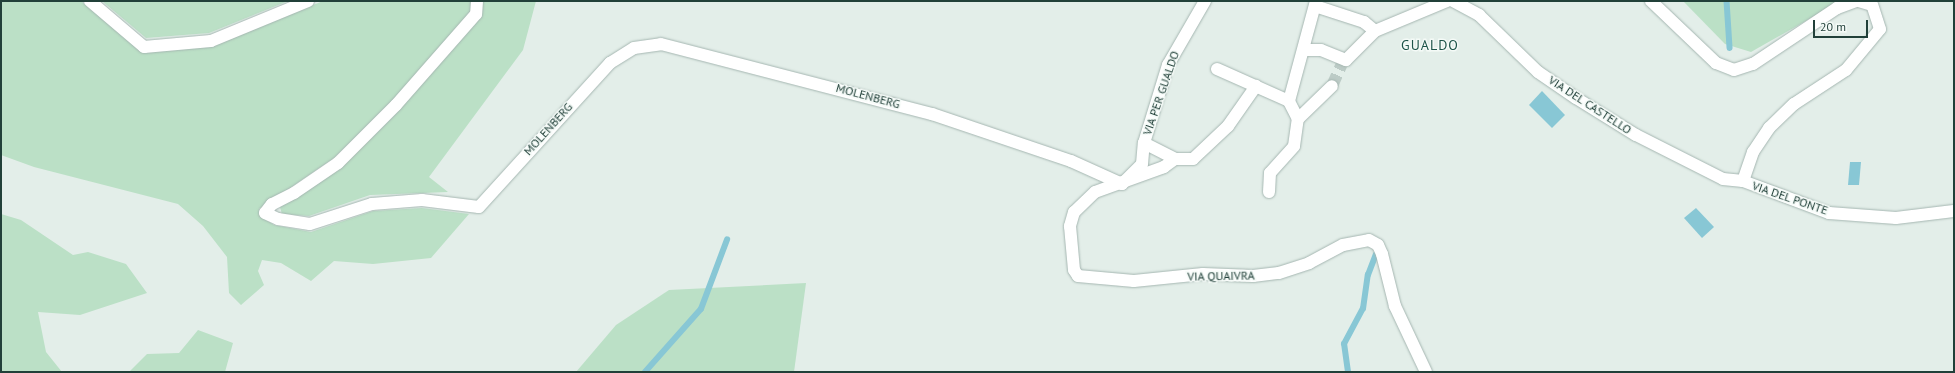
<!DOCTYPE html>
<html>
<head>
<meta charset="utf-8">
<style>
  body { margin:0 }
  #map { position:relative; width:1955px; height:373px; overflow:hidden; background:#e3eee9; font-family:"PT Sans",sans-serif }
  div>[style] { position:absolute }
  .green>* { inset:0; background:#bbe0c6 }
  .water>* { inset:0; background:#88c7d5 }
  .stream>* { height:5.5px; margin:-2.75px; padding:0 2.75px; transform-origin:2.75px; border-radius:2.75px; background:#88c7d5 }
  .minor-tunnel>* { height:12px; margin-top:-6px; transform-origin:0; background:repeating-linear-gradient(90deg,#bccbc6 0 12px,transparent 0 18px) }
  .roads { filter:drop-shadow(0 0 1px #a5b6b1) drop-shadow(0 0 1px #a5b6b1) }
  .minor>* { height:12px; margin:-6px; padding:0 6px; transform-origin:6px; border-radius:6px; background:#fff }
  span { translate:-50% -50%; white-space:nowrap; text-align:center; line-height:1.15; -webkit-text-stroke:3px #f4faf7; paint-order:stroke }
  .street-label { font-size:12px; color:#214039 }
  .quarter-label { font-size:14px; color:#1c5348; letter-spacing:1px }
  .frame { position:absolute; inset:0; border:2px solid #214039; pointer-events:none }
  .scale { position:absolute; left:1813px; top:20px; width:55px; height:18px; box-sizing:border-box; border:2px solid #214039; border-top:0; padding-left:5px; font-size:12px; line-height:14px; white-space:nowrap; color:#214039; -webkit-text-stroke:3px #f4faf7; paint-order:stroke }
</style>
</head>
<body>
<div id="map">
  <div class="green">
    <i style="clip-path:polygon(1px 1px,81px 1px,142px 52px,212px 46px,323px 1px,471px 1px,471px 11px,392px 102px,334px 158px,259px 209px,262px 217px,274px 225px,311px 232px,373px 211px,422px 208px,469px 214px,431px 258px,373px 264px,334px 261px,311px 281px,281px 263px,262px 260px,258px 271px,264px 285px,241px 305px,229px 293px,227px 257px,203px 226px,178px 204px,34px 167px,1px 155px)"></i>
    <i style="clip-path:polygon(102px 1px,288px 1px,209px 33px,146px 38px)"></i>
    <i style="clip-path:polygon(481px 1px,536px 1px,523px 50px,429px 177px,448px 192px,370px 195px,309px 216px,282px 214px,280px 207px,340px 166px)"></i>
    <i style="clip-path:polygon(1683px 1px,1841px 1px,1751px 52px,1725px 44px)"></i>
    <i style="clip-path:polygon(1px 214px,21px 220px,73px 255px,88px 252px,126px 264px,147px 293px,80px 315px,38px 312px,46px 352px,62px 372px,1px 372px)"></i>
    <i style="clip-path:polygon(806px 283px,794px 372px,576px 372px,616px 325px,669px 290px)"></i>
    <i style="clip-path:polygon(198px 330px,233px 343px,225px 372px,129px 372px,147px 354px,179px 353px)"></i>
  </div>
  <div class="water">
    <i style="clip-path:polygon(1542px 91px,1565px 115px,1552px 128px,1529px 105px)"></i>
    <i style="clip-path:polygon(1850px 162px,1861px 162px,1859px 185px,1848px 185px)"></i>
    <i style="clip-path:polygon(1696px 208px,1714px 227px,1702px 238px,1684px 218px)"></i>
  </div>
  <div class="stream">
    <i style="left:1727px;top:1px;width:47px;rotate:86.3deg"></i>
    <i style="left:645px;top:372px;width:84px;rotate:-48.4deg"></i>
    <i style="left:701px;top:309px;width:74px;rotate:-69.4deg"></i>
    <i style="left:1348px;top:372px;width:28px;rotate:-98deg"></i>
    <i style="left:1344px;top:344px;width:40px;rotate:-62deg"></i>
    <i style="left:1363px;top:309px;width:34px;rotate:-82deg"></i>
    <i style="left:1368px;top:275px;width:22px;rotate:-69deg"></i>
  </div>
  <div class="minor-tunnel">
    <i style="left:1332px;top:86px;width:24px;rotate:-66deg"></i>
  </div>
  <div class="roads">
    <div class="minor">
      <i style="left:90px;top:1px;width:71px;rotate:40.4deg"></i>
      <i style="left:144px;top:47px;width:67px;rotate:-5.1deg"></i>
      <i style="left:211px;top:41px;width:105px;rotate:-22.4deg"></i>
      <i style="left:477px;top:1px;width:13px;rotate:94deg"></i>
      <i style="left:476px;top:14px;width:121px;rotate:131.3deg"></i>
      <i style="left:396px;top:105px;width:82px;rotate:135deg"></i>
      <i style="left:338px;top:163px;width:53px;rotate:145.7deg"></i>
      <i style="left:294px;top:193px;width:25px;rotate:153deg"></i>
      <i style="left:272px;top:204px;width:11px;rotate:128deg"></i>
      <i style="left:265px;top:213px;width:14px;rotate:25deg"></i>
      <i style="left:278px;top:219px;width:32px;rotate:9deg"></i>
      <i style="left:310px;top:224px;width:65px;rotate:-17.9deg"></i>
      <i style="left:372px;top:204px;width:50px;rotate:-4.6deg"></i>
      <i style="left:422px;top:200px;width:57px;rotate:7deg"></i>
      <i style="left:479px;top:207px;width:195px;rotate:-47.7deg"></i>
      <i style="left:610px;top:63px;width:28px;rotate:-32deg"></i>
      <i style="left:634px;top:48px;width:27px;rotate:-8deg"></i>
      <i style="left:661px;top:44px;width:280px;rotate:14.5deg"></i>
      <i style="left:932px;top:114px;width:147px;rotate:18.7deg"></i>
      <i style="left:1071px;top:161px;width:56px;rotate:24.3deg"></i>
      <i style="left:1122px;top:184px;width:28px;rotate:-45deg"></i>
      <i style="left:1142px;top:164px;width:21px;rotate:-85deg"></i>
      <i style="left:1144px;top:143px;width:82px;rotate:-72.9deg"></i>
      <i style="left:1168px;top:65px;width:74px;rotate:-60deg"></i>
      <i style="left:1453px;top:1px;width:30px;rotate:28deg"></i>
      <i style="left:1479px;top:15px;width:82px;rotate:44deg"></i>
      <i style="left:1538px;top:72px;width:46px;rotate:34.4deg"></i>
      <i style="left:1576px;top:98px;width:70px;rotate:31.7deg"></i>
      <i style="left:1636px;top:135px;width:97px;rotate:26.8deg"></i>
      <i style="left:1723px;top:179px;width:20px;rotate:6deg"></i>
      <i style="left:1743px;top:181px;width:92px;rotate:20.4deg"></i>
      <i style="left:1829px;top:213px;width:67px;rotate:4.3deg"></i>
      <i style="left:1896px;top:218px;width:58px;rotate:-6.9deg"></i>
      <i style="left:1651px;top:1px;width:90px;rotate:43.6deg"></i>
      <i style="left:1716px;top:63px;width:19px;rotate:21deg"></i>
      <i style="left:1734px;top:70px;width:20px;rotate:-18deg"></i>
      <i style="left:1753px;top:64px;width:101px;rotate:-33.7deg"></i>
      <i style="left:1837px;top:8px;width:20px;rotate:-20deg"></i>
      <i style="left:1315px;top:6px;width:52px;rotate:18.1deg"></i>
      <i style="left:1364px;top:22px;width:14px;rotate:39deg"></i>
      <i style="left:1304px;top:50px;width:17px"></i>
      <i style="left:1321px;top:50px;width:27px;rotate:22deg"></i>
      <i style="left:1346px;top:60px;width:41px;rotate:-45deg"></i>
      <i style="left:1375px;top:31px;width:78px;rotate:-22.6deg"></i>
      <i style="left:1217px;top:69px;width:79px;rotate:24deg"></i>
      <i style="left:1298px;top:119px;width:20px;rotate:-117deg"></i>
      <i style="left:1289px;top:101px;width:104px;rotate:-74.9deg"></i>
      <i style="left:1144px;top:143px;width:35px;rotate:27deg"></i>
      <i style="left:1175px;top:159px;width:18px"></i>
      <i style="left:1193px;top:159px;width:48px;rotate:-43.3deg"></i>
      <i style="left:1228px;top:126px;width:49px;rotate:-55deg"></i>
      <i style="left:1175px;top:159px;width:14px;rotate:144deg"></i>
      <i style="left:1164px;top:167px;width:73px;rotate:160.1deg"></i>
      <i style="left:1095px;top:192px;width:29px;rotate:136deg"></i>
      <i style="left:1074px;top:212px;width:15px;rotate:106deg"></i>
      <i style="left:1070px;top:226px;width:44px;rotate:84.8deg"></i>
      <i style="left:1074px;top:270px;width:7px;rotate:56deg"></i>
      <i style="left:1078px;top:276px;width:56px;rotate:5.1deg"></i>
      <i style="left:1134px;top:281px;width:69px;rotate:-5.8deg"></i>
      <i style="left:1203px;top:274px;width:50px;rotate:2.3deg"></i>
      <i style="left:1253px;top:276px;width:26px;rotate:-7deg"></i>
      <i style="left:1279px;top:273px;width:32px;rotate:-18deg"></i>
      <i style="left:1309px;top:263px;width:38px;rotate:-28deg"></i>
      <i style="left:1343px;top:245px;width:26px;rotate:-11deg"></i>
      <i style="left:1369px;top:240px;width:10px;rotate:29deg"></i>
      <i style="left:1378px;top:245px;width:10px;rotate:66deg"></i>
      <i style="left:1382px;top:254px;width:54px;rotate:76deg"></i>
      <i style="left:1395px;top:306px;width:73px;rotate:64.8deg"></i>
      <i style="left:1743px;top:181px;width:31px;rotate:-71deg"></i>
      <i style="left:1753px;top:152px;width:29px;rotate:-56deg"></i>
      <i style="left:1769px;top:128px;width:35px;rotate:-44deg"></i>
      <i style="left:1794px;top:104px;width:62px;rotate:-33.2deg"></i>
      <i style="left:1846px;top:70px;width:53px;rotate:-50.3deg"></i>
      <i style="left:1880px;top:29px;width:25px;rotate:-108deg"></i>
      <i style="left:1872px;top:5px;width:14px;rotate:-163deg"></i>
      <i style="left:1269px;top:192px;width:19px;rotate:-87deg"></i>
      <i style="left:1270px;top:173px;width:36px;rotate:-48deg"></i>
      <i style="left:1294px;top:146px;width:27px;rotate:-82deg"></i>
      <i style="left:1298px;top:119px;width:47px;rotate:-44.1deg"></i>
    </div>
  </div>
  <div class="street-label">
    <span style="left:1161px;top:93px;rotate:-71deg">VIA PER GUALDO</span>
    <span style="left:868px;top:96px;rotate:15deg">MOLENBERG</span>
    <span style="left:1590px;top:105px;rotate:33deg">VIA DEL CASTELLO</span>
    <span style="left:548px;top:129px;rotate:-48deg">MOLENBERG</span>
    <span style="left:1790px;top:198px;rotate:19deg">VIA DEL PONTE</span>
    <span style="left:1221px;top:276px;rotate:-1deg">VIA QUAIVRA</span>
  </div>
  <div class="quarter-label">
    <span style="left:1430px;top:45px">GUALDO</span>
  </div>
  <div class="frame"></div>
  <div class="scale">20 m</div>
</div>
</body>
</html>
